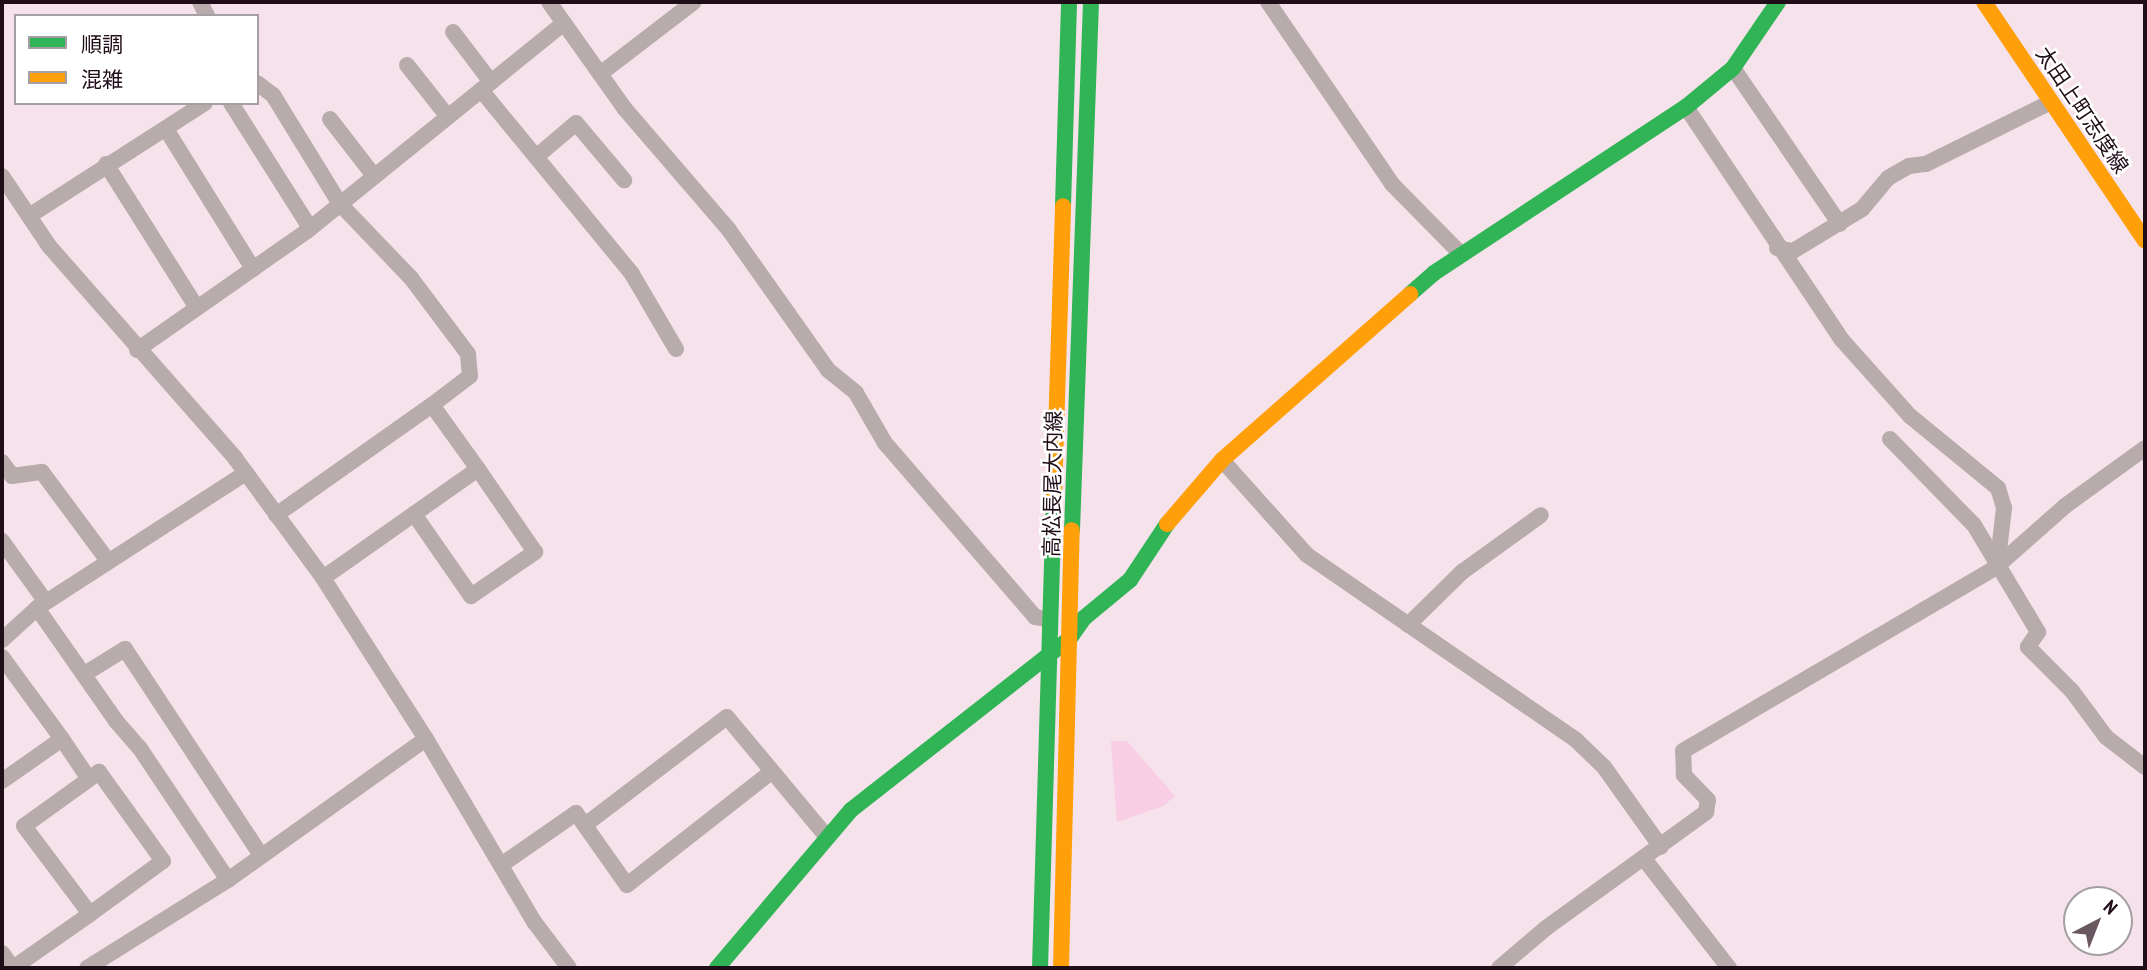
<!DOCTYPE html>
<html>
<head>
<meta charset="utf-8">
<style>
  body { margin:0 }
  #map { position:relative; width:2147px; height:970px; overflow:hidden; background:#f5e2eb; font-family:"PT Sans Narrow","Noto Sans JP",sans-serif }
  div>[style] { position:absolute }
  .green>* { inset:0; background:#f9cee4 }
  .street>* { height:16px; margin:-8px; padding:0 8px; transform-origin:8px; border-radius:8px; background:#b8abab }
  .fast>* { height:16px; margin:-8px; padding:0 8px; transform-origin:8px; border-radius:8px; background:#30b455 }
  .slow>* { height:16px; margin:-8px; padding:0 8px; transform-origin:8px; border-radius:8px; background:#ff9f0a }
  span { translate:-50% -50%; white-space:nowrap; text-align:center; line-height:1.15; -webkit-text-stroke:5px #fff; paint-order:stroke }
  .street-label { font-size:21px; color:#1f0d17 }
  .frame { position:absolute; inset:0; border:4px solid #1f0d17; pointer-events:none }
  .legend { position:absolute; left:14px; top:14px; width:245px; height:91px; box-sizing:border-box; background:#fff; border:2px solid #a59ea2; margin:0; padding:9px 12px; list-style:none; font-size:21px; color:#1f0d17 }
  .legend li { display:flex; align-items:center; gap:14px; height:35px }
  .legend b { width:35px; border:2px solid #a59ea2 }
  .north { position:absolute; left:2063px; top:886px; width:70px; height:70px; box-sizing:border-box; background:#fff; border:2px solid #a59ea2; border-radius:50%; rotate:42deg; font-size:19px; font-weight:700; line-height:28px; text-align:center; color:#1f0d17 }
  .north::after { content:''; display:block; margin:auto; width:24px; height:32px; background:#6a5861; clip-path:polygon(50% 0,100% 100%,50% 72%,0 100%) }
</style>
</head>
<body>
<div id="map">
  <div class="green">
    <i style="clip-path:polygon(1111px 741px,1127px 741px,1175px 796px,1163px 806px,1117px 822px)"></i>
  </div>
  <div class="street">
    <i style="left:200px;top:2px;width:16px;rotate:63deg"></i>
    <i style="left:549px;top:2px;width:131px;rotate:54.6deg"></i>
    <i style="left:625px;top:109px;width:160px;rotate:49.3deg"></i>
    <i style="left:729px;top:230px;width:171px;rotate:54.7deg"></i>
    <i style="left:828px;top:370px;width:36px;rotate:39deg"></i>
    <i style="left:856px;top:393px;width:58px;rotate:59.9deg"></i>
    <i style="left:885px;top:443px;width:230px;rotate:49.2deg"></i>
    <i style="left:1035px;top:617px;width:13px;rotate:9deg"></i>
    <i style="left:1268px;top:2px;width:220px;rotate:55.7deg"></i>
    <i style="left:1392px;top:184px;width:98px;rotate:45.4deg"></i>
    <i style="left:453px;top:32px;width:63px;rotate:52.8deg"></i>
    <i style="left:407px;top:65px;width:66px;rotate:51.7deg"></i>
    <i style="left:1733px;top:68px;width:189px;rotate:55.6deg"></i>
    <i style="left:600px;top:74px;width:118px;rotate:-37.5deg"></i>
    <i style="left:257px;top:83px;width:20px;rotate:37deg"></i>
    <i style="left:273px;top:95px;width:128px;rotate:58.4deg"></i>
    <i style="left:340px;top:204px;width:103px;rotate:46.2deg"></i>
    <i style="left:411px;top:278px;width:95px;rotate:53.1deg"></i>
    <i style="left:468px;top:354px;width:22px;rotate:85deg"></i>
    <i style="left:470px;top:376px;width:48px;rotate:142.7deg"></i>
    <i style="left:481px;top:90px;width:238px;rotate:50.6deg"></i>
    <i style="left:632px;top:274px;width:87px;rotate:59.6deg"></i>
    <i style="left:231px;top:103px;width:148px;rotate:57.7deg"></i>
    <i style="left:1686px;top:107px;width:280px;rotate:56.2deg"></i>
    <i style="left:1842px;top:340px;width:102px;rotate:48.2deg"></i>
    <i style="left:1910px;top:416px;width:114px;rotate:39.3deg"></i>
    <i style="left:1998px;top:488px;width:21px;rotate:73deg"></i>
    <i style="left:2004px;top:508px;width:43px;rotate:96.6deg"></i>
    <i style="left:330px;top:119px;width:72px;rotate:52.3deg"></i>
    <i style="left:166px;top:129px;width:165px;rotate:58.1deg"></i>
    <i style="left:536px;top:157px;width:52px;rotate:-40.4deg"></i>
    <i style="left:576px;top:123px;width:75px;rotate:49.9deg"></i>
    <i style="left:106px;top:164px;width:170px;rotate:57.7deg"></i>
    <i style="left:2px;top:176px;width:84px;rotate:56.1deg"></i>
    <i style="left:49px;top:246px;width:282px;rotate:48.7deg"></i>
    <i style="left:235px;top:458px;width:149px;rotate:53.7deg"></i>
    <i style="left:323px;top:578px;width:191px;rotate:57.4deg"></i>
    <i style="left:426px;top:739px;width:214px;rotate:59.4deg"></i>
    <i style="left:535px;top:923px;width:56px;rotate:52.9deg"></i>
    <i style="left:29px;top:216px;width:209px;rotate:-32.7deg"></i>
    <i style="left:1777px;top:248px;width:16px;rotate:11deg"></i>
    <i style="left:1793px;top:251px;width:81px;rotate:-31.3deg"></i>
    <i style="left:1862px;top:209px;width:40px;rotate:-50deg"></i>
    <i style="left:1888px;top:178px;width:24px;rotate:-30deg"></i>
    <i style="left:1909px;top:166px;width:17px;rotate:-7deg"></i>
    <i style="left:1926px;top:164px;width:140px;rotate:-26.4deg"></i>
    <i style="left:137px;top:350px;width:208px;rotate:-35deg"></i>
    <i style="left:307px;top:231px;width:329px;rotate:-39deg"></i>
    <i style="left:1890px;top:439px;width:120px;rotate:45.7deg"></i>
    <i style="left:1974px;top:525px;width:125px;rotate:59.1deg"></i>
    <i style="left:2038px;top:632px;width:18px;rotate:124deg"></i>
    <i style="left:2028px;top:647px;width:62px;rotate:45deg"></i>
    <i style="left:2072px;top:691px;width:57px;rotate:53.5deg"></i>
    <i style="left:2106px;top:737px;width:49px;rotate:37.6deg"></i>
    <i style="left:1222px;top:460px;width:127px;rotate:48.2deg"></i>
    <i style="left:1307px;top:555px;width:326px;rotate:34.5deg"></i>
    <i style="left:1576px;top:740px;width:39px;rotate:44deg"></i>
    <i style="left:1604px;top:767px;width:98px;rotate:54.5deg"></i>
    <i style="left:2px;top:462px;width:17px;rotate:54deg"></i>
    <i style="left:12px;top:476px;width:30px;rotate:-8deg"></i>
    <i style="left:42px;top:472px;width:111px;rotate:53.4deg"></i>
    <i style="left:414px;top:514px;width:100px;rotate:55.2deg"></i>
    <i style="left:471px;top:596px;width:78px;rotate:-34.5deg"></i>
    <i style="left:535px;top:552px;width:101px;rotate:-124.5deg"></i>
    <i style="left:276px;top:515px;width:191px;rotate:-35.2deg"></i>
    <i style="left:432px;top:405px;width:79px;rotate:54.3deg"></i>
    <i style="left:478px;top:469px;width:189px;rotate:144.9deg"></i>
    <i style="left:2px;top:541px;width:75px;rotate:54.2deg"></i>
    <i style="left:37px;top:608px;width:138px;rotate:55deg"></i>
    <i style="left:116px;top:721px;width:35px;rotate:49deg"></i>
    <i style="left:139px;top:747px;width:160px;rotate:56.2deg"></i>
    <i style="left:228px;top:880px;width:243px;rotate:-35.5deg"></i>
    <i style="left:1408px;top:625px;width:76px;rotate:-44.5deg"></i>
    <i style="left:1462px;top:572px;width:97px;rotate:-35.8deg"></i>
    <i style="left:2px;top:640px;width:47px;rotate:-42.4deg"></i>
    <i style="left:37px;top:608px;width:249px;rotate:-32.9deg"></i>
    <i style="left:2px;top:657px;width:102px;rotate:53.8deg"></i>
    <i style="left:86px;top:673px;width:46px;rotate:-31.6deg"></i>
    <i style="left:125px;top:649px;width:245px;rotate:56.6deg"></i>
    <i style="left:2px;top:781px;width:73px;rotate:-35deg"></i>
    <i style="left:62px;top:739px;width:48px;rotate:56deg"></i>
    <i style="left:585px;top:825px;width:178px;rotate:-37.3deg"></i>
    <i style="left:727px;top:717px;width:156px;rotate:50.2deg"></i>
    <i style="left:1645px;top:860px;width:137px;rotate:52.1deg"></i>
    <i style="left:501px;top:865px;width:91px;rotate:-34.7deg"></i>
    <i style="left:576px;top:813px;width:88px;rotate:54.7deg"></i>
    <i style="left:627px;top:885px;width:183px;rotate:-38.1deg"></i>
    <i style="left:2px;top:953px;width:19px;rotate:54deg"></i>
    <i style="left:13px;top:968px;width:94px;rotate:-35deg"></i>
    <i style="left:90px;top:914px;width:90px;rotate:-36deg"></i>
    <i style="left:163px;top:861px;width:110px;rotate:-125.7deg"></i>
    <i style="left:99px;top:772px;width:92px;rotate:144.2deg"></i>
    <i style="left:24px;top:826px;width:110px;rotate:53.1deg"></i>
    <i style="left:87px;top:968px;width:166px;rotate:-32deg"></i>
    <i style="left:1499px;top:968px;width:62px;rotate:-40.4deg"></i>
    <i style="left:1546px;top:928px;width:198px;rotate:-35.9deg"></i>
    <i style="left:1706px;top:812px;width:12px;rotate:-81deg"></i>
    <i style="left:1708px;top:800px;width:35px;rotate:-134deg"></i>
    <i style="left:1684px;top:775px;width:24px;rotate:-92deg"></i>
    <i style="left:1683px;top:751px;width:362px;rotate:-30.4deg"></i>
    <i style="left:1995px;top:568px;width:94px;rotate:-41.5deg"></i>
    <i style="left:2065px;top:506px;width:99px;rotate:-35.9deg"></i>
  </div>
  <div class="fast">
    <i style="left:1063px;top:206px;width:204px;rotate:-88.3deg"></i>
    <i style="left:1410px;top:294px;width:32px;rotate:-41deg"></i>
    <i style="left:1434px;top:273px;width:302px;rotate:-33.4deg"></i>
    <i style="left:1686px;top:107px;width:61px;rotate:-39.7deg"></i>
    <i style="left:1733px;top:68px;width:80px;rotate:-55.7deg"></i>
    <i style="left:1072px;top:530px;width:528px;rotate:-87.94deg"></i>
    <i style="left:717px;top:968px;width:207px;rotate:-49.7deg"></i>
    <i style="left:851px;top:810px;width:278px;rotate:-38.1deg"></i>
    <i style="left:1070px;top:638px;width:24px;rotate:-55deg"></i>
    <i style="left:1084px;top:618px;width:60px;rotate:-39.6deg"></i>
    <i style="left:1130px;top:580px;width:67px;rotate:-56.5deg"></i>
    <i style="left:1040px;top:968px;width:473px;rotate:-88.3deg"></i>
  </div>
  <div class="slow">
    <i style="left:1984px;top:2px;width:288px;rotate:56deg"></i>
    <i style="left:1054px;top:495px;width:289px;rotate:-88.2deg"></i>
    <i style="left:1167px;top:524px;width:84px;rotate:-49.3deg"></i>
    <i style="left:1222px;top:460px;width:251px;rotate:-41.4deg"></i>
    <i style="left:1061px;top:968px;width:438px;rotate:-88.6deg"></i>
  </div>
  <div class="street-label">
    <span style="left:2082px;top:110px;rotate:56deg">太田上町志度線</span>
    <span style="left:1053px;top:484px;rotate:-89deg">高松長尾大内線</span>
  </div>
  <div class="frame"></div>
  <ul class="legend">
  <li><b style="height:9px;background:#30b455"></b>順調</li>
  <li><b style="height:9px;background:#ff9f0a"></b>混雑</li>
  </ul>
  <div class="north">N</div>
</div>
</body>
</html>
